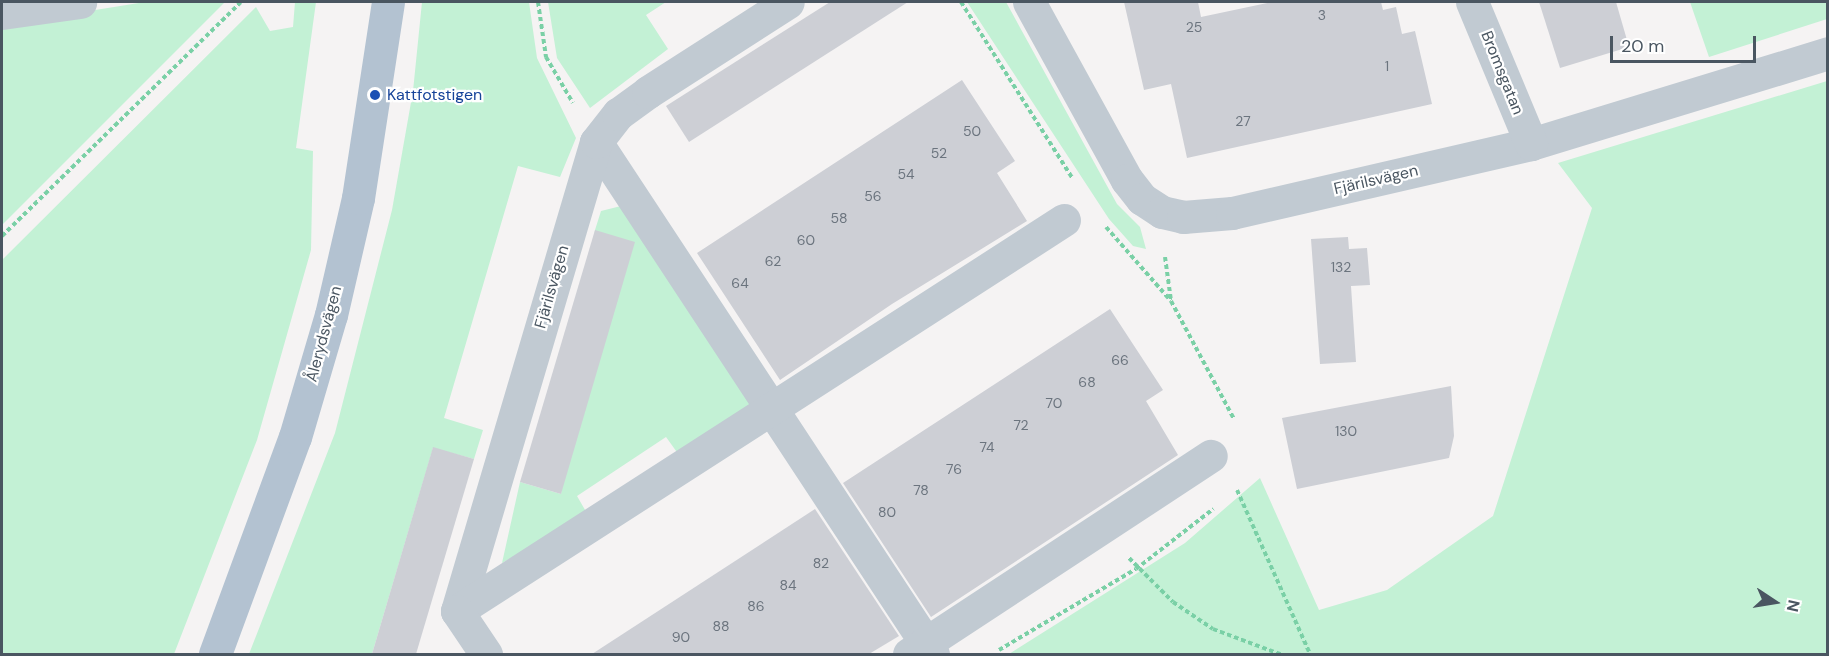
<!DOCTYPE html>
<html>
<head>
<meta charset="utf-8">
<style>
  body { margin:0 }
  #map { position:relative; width:1829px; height:656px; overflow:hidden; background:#f5f3f3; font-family:"DM Sans",sans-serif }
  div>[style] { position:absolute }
  .green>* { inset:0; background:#c3f1d5 }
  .building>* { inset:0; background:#cdcfd5 }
  .path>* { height:4px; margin-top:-2px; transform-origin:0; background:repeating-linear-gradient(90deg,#7ad0a6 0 4.5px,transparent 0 7.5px) }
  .minor>* { height:33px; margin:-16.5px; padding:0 16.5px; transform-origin:16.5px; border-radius:16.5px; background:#c1cad2 }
  .major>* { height:33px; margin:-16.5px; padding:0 16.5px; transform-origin:16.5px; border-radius:16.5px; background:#b3c2d1 }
  .dots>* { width:16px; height:16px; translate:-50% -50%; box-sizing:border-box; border:3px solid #fff; border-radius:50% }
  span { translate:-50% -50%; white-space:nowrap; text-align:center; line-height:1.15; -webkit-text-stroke:4.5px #fff; paint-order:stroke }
  .number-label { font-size:14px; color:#6b747e }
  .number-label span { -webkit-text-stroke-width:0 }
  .street-label { font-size:16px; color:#4a5661 }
  .transit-label { font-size:16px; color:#164399 }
  .left { translate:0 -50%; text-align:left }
  .frame { position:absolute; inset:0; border:3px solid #4a5661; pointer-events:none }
  .north { position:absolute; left:1745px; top:572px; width:60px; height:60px; -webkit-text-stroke:4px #fff; paint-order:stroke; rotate:102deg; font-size:16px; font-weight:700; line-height:24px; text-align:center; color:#4a5661 }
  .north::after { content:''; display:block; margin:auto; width:21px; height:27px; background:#4a5661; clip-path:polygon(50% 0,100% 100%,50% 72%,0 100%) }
  .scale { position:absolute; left:1610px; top:36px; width:146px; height:27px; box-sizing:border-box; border:3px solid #4a5661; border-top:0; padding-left:8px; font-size:18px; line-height:21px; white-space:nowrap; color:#4a5661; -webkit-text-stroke:4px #fff; paint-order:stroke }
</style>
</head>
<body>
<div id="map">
  <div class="green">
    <i style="clip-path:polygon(145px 2px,225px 2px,2px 225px,2px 25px)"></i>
    <i style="clip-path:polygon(295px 2px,316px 2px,296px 148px,313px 151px,311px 250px,257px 440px,174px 654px,2px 654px,2px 260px,256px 7px,270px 31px,293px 27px)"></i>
    <i style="clip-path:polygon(422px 2px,529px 2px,537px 58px,576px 138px,560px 177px,518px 166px,444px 418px,483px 430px,474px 459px,433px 448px,372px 654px,249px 654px,335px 433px,392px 210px,413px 91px)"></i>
    <i style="clip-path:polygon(548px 2px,666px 2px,646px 15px,668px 49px,590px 108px,557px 58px)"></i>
    <i style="clip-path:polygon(967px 2px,1006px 2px,1117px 204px,1140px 227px,1146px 249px,1133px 246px,1109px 219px)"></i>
    <i style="clip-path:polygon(1690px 2px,1827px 2px,1827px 19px,1709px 57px)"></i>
    <i style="clip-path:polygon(1827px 81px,1827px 654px,1009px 654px,1185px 543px,1260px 478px,1319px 610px,1387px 590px,1493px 516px,1592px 208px,1558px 163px)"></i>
    <i style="clip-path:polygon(621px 206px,751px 399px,748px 408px,679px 455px,666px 437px,577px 496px,588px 515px,502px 563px,520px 482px,561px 494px,595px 230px,601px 211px)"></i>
  </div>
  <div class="building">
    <i style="clip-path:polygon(830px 2px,908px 2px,689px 142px,666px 106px)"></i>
    <i style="clip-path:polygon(1124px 2px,1198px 2px,1201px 17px,1272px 2px,1381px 2px,1383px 10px,1396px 7px,1402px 34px,1415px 31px,1432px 104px,1187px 158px,1171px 84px,1144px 90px)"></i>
    <i style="clip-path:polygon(1539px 2px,1616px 2px,1629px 47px,1560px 68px)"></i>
    <i style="clip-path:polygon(962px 80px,1015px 161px,997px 173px,1027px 221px,892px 304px,780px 380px,697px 253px)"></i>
    <i style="clip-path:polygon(595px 230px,635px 242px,561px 494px,520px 482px)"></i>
    <i style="clip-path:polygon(1348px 237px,1349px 249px,1367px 248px,1370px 285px,1351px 286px,1356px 362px,1320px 364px,1311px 239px)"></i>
    <i style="clip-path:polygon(1110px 309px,1163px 390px,1146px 401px,1178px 455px,931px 617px,843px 483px)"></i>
    <i style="clip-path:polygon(1451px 386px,1454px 436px,1449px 458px,1297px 489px,1282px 418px)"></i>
    <i style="clip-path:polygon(433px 447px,474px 459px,416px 654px,372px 654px)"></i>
    <i style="clip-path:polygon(815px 509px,899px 636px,869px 654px,592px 654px)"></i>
  </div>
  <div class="path">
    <i style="left:538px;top:2px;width:56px;rotate:81.7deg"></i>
    <i style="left:546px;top:57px;width:53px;rotate:59.6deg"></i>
    <i style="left:961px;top:2px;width:209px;rotate:57.7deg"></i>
    <i style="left:1106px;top:227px;width:98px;rotate:48.7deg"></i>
    <i style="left:1171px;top:301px;width:134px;rotate:61.9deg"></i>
    <i style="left:2px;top:236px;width:334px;rotate:-44.4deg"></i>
    <i style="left:1165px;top:257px;width:44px;rotate:82.2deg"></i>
    <i style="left:1237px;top:490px;width:180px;rotate:66deg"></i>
    <i style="left:1129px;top:558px;width:62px;rotate:45deg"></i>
    <i style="left:1173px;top:602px;width:48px;rotate:34deg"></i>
    <i style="left:1213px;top:629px;width:72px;rotate:20.5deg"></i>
    <i style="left:999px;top:650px;width:159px;rotate:-30.6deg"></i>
    <i style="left:1136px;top:569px;width:98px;rotate:-37.9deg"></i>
  </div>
  <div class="minor">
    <i style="left:1029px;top:2px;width:203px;rotate:61.2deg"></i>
    <i style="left:1127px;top:180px;width:24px;rotate:52deg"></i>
    <i style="left:1142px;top:199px;width:24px;rotate:33deg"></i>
    <i style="left:1162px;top:212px;width:22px;rotate:13deg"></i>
    <i style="left:1183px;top:217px;width:49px;rotate:-4.7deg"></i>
    <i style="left:1232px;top:213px;width:307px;rotate:-13deg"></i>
    <i style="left:1531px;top:144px;width:311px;rotate:-17deg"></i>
    <i style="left:1472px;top:2px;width:154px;rotate:67.4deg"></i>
    <i style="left:2px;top:13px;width:79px;rotate:-8deg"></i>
    <i style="left:596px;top:142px;width:613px;rotate:56.65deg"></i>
    <i style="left:457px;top:611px;width:489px;rotate:-73.5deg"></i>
    <i style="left:596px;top:142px;width:36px;rotate:-52deg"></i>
    <i style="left:618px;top:114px;width:37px;rotate:-36deg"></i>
    <i style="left:648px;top:92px;width:166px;rotate:-32.7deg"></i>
    <i style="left:457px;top:611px;width:722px;rotate:-32.79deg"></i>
    <i style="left:457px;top:611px;width:52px;rotate:56deg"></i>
    <i style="left:909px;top:654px;width:361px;rotate:-33.3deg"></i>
  </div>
  <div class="major">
    <i style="left:215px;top:654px;width:231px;rotate:-69.8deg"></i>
    <i style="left:295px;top:437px;width:127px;rotate:-73.6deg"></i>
    <i style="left:331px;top:315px;width:120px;rotate:-77deg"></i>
    <i style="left:358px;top:198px;width:198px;rotate:-81.3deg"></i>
  </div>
  <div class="dots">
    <i style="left:375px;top:95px;background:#1a4fb4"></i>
  </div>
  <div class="number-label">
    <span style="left:1322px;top:15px">3</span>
    <span style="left:1194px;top:27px">25</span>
    <span style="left:1387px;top:66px">1</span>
    <span style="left:1243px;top:121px">27</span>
    <span style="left:972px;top:131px">50</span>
    <span style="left:939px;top:153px">52</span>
    <span style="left:906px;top:174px">54</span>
    <span style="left:873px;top:196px">56</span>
    <span style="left:839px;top:218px">58</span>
    <span style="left:806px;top:240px">60</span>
    <span style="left:773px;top:261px">62</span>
    <span style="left:1341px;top:267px">132</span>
    <span style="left:740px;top:283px">64</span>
    <span style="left:1120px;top:360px">66</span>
    <span style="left:1087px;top:382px">68</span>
    <span style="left:1054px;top:403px">70</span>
    <span style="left:1021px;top:425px">72</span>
    <span style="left:1346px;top:431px">130</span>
    <span style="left:987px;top:447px">74</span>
    <span style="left:954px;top:469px">76</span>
    <span style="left:921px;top:490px">78</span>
    <span style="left:887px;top:512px">80</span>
    <span style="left:821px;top:563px">82</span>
    <span style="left:788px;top:585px">84</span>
    <span style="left:756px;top:606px">86</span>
    <span style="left:721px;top:626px">88</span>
    <span style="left:681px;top:637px">90</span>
  </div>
  <div class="street-label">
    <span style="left:1502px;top:73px;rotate:68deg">Bromsgatan</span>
    <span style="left:1376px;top:180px;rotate:-13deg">Fjärilsvägen</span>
    <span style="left:552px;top:287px;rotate:-74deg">Fjärilsvägen</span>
    <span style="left:324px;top:334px;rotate:-75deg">Ålerydsvägen</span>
  </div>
  <div class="transit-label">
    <span class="left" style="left:387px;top:95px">Kattfotstigen</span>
  </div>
  <div class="frame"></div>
  <div class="north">N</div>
  <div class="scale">20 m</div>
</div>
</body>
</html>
